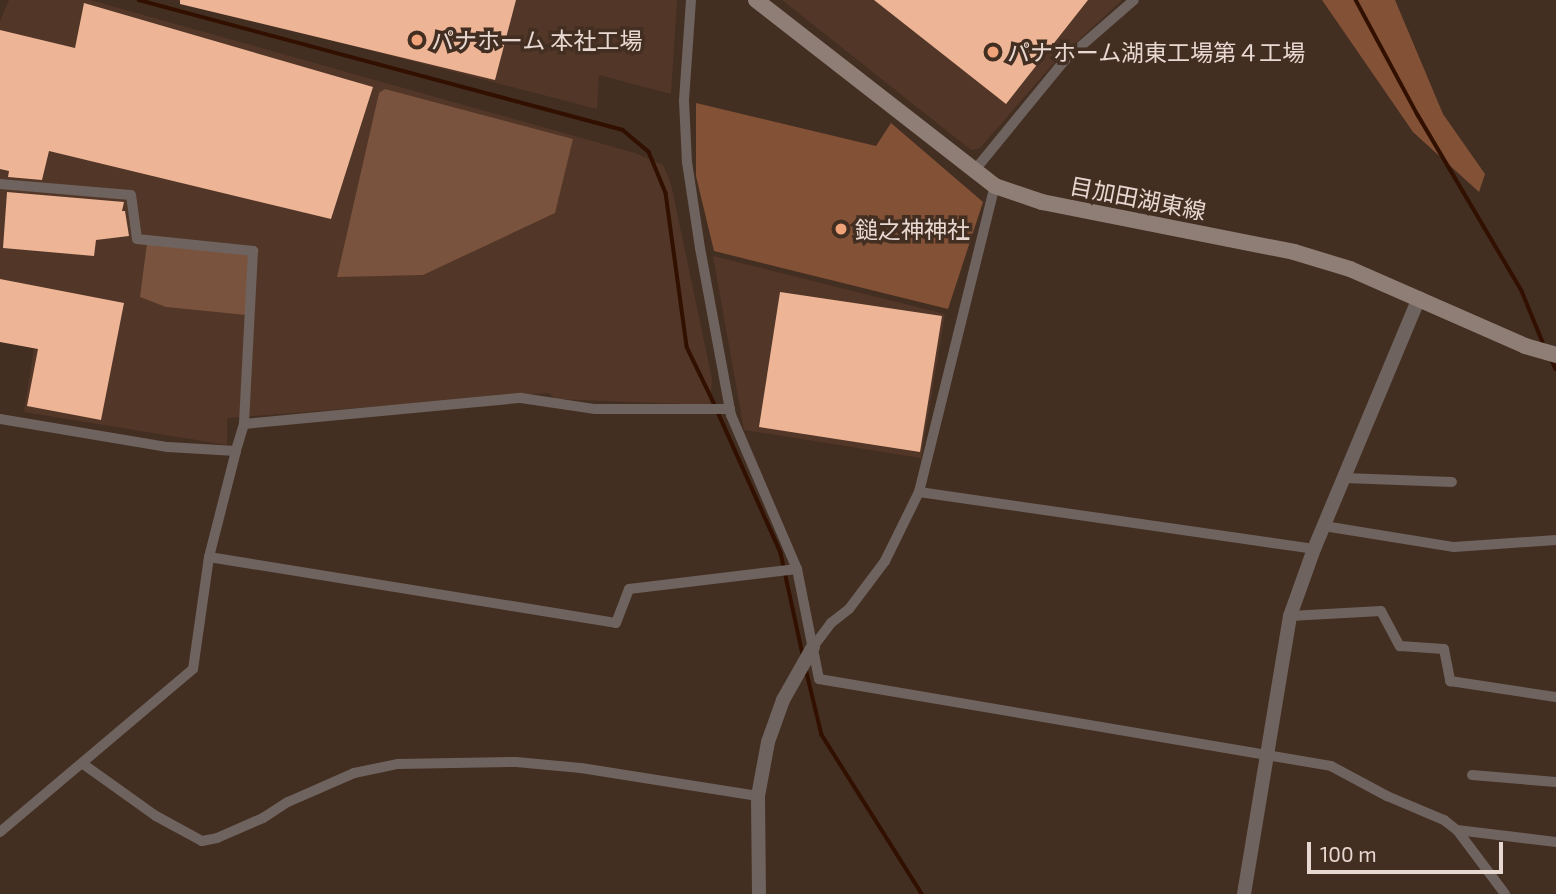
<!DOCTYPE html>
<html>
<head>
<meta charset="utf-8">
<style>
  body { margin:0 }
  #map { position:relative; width:1556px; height:894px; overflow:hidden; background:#432e22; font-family:"Exo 2","Noto Sans JP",sans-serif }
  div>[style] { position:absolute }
  .built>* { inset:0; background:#523627 }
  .green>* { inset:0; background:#7a533e }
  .forest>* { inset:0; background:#835136 }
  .stream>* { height:3.5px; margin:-1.75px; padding:0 1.75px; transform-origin:1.75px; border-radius:1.75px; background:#321000 }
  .building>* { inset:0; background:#edb496 }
  .minor>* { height:10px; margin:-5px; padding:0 5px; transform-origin:5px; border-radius:5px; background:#6e635e }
  .tertiary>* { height:14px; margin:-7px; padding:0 7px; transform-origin:7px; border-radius:7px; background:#6e635e }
  .secondary>* { height:16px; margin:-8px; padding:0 8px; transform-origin:8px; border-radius:8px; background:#8f7e75 }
  .dots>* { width:19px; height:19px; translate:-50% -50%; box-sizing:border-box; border:4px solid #432e22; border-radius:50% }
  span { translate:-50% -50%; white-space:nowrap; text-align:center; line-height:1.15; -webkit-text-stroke:7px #432e22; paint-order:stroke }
  .poi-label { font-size:23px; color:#e7d8d1 }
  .left { translate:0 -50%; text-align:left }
  .street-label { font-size:23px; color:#e7d8d1 }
  .scale { position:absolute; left:1307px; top:842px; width:196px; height:32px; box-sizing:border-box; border:4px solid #e7d8d1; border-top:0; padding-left:9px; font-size:21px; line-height:24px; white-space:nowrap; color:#e7d8d1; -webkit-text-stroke:5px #432e22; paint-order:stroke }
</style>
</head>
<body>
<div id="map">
  <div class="built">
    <i style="clip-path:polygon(9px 0,90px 0,635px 153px,663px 165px,671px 184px,712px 379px,710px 405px,555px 399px,549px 393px,227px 418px,227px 445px,24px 412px,34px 348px,0 341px,0 21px)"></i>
    <i style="clip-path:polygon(176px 0,677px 0,671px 94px,599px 75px,597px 109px)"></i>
    <i style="clip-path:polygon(782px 0,1122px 0,1052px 65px,980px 148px,971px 150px)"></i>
    <i style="clip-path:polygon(713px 256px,945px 314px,921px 458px,744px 430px)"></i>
  </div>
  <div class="green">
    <i style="clip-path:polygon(385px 89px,573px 139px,555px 213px,423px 275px,337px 277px,379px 93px)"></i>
    <i style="clip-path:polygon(147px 243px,251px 253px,246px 315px,166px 307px,140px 297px)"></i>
  </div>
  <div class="forest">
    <i style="clip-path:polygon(1322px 0,1395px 0,1443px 114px,1485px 174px,1479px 192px,1413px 132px)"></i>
    <i style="clip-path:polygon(696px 103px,876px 146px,891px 123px,983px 202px,948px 309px,714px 251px,696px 176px)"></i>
  </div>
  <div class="stream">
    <i style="left:139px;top:0;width:501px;rotate:15.03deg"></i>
    <i style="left:623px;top:130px;width:34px;rotate:40deg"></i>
    <i style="left:649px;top:152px;width:44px;rotate:67.5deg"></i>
    <i style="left:666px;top:193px;width:155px;rotate:82.2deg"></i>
    <i style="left:687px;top:347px;width:64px;rotate:64.2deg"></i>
    <i style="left:1356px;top:0;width:131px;rotate:61.7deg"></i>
    <i style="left:1418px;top:115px;width:204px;rotate:59.4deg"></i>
    <i style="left:1522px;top:291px;width:58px;rotate:67.8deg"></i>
    <i style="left:1551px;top:358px;width:12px;rotate:66deg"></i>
    <i style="left:718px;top:412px;width:154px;rotate:65.9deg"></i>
    <i style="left:781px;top:553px;width:104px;rotate:77.8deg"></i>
    <i style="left:806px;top:669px;width:68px;rotate:76.4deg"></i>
    <i style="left:822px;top:735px;width:188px;rotate:57.8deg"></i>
  </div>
  <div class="building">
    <i style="clip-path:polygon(180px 0,516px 0,495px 80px,180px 4px)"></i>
    <i style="clip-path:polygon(874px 0,1088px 0,1006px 104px)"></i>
    <i style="clip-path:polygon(84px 3px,373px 87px,331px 219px,49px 151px,42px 180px,8px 177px,9px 171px,0 169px,0 30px,75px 48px)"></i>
    <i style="clip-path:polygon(7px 192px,124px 202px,122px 211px,125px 211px,129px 236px,96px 240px,94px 256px,3px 248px)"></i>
    <i style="clip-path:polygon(0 279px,124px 303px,101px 420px,27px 406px,38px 349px,0 342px)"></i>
    <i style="clip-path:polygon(780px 292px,942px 316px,920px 452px,759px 427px)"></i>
  </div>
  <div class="minor">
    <i style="left:691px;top:0;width:101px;rotate:94deg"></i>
    <i style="left:684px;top:101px;width:61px;rotate:87.2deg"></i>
    <i style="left:687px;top:162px;width:87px;rotate:81.4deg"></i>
    <i style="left:700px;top:248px;width:170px;rotate:79.5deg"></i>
    <i style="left:731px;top:415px;width:168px;rotate:66.8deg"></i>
    <i style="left:797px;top:569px;width:112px;rotate:78.7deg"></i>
    <i style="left:819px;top:679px;width:519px;rotate:9.64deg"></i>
    <i style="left:1331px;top:766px;width:64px;rotate:28.2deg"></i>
    <i style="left:1387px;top:796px;width:62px;rotate:22.8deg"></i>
    <i style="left:1444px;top:820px;width:16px;rotate:38deg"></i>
    <i style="left:1457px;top:830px;width:100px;rotate:6.9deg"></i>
    <i style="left:974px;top:171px;width:144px;rotate:-50.7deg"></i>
    <i style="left:1065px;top:60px;width:91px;rotate:-41deg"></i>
    <i style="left:0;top:184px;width:131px;rotate:4.8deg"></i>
    <i style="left:131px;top:195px;width:44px;rotate:82.2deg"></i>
    <i style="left:137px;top:239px;width:117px;rotate:5.9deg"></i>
    <i style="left:253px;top:251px;width:173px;rotate:93deg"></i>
    <i style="left:244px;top:424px;width:28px;rotate:107deg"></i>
    <i style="left:0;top:419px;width:170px;rotate:9.5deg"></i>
    <i style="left:168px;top:447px;width:68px;rotate:3.4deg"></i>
    <i style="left:236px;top:451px;width:109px;rotate:104.3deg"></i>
    <i style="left:209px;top:557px;width:113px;rotate:98.1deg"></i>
    <i style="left:193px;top:669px;width:253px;rotate:139.8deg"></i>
    <i style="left:244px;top:424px;width:278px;rotate:-5.4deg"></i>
    <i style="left:521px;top:398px;width:75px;rotate:8.5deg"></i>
    <i style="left:595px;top:409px;width:135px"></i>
    <i style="left:1344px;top:478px;width:108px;rotate:2.1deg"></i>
    <i style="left:919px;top:492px;width:399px;rotate:8.2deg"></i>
    <i style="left:1324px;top:526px;width:132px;rotate:9.2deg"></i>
    <i style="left:1454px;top:547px;width:102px;rotate:-3.9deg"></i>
    <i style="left:209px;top:557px;width:412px;rotate:9.2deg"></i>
    <i style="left:616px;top:623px;width:36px;rotate:-69deg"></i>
    <i style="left:629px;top:589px;width:169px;rotate:-6.8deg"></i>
    <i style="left:1290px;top:616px;width:91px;rotate:-3.1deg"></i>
    <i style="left:1381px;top:611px;width:40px;rotate:62deg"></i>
    <i style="left:1400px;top:646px;width:44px;rotate:3.9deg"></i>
    <i style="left:1444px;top:649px;width:33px;rotate:79deg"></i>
    <i style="left:1450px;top:681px;width:107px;rotate:8.6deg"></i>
    <i style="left:813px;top:647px;width:30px;rotate:-53deg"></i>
    <i style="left:831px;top:623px;width:23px;rotate:-38deg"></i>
    <i style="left:849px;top:609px;width:60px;rotate:-53.1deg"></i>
    <i style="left:885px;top:561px;width:77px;rotate:-63.8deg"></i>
    <i style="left:919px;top:492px;width:315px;rotate:-76.1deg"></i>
    <i style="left:83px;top:764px;width:90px;rotate:35.5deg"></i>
    <i style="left:156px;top:816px;width:52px;rotate:28.5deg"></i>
    <i style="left:202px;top:841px;width:15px;rotate:-11deg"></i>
    <i style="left:217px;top:838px;width:50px;rotate:-23.5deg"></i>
    <i style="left:263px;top:818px;width:30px;rotate:-33deg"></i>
    <i style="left:288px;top:802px;width:72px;rotate:-23.7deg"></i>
    <i style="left:354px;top:773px;width:45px;rotate:-11.6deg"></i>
    <i style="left:398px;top:764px;width:118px;rotate:-1deg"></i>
    <i style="left:516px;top:762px;width:65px;rotate:5.3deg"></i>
    <i style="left:581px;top:768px;width:179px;rotate:9deg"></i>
    <i style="left:1472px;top:775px;width:84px;rotate:4.8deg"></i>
    <i style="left:1457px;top:830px;width:80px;rotate:53.1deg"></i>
  </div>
  <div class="tertiary">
    <i style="left:759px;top:894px;width:98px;rotate:-90.6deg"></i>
    <i style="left:758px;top:796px;width:55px;rotate:-79.5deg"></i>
    <i style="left:768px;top:742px;width:45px;rotate:-70.3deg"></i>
    <i style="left:783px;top:700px;width:61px;rotate:-60.5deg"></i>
    <i style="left:1244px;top:894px;width:282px;rotate:-80.6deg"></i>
    <i style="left:1290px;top:616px;width:71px;rotate:-70.3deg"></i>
    <i style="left:1314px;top:549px;width:272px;rotate:-67.3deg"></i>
  </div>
  <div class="secondary">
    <i style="left:756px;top:0;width:303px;rotate:37.9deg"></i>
    <i style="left:995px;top:186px;width:50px;rotate:18.8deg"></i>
    <i style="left:1042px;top:202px;width:257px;rotate:11.2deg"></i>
    <i style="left:1294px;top:252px;width:59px;rotate:16.9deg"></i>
    <i style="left:1350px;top:269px;width:191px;rotate:23.7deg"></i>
    <i style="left:1525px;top:346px;width:32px;rotate:16deg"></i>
  </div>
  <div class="dots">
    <i style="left:417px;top:40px;background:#f0a278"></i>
    <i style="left:993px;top:52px;background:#f0a278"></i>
    <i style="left:841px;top:229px;background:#f0a278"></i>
  </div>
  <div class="poi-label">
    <span class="left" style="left:431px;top:40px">パナホーム 本社工場</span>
    <span class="left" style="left:1007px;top:52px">パナホーム湖東工場第４工場</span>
    <span class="left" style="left:855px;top:229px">鎚之神神社</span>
  </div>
  <div class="street-label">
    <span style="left:1138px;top:198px;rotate:11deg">目加田湖東線</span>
  </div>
  <div class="scale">100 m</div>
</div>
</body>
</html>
